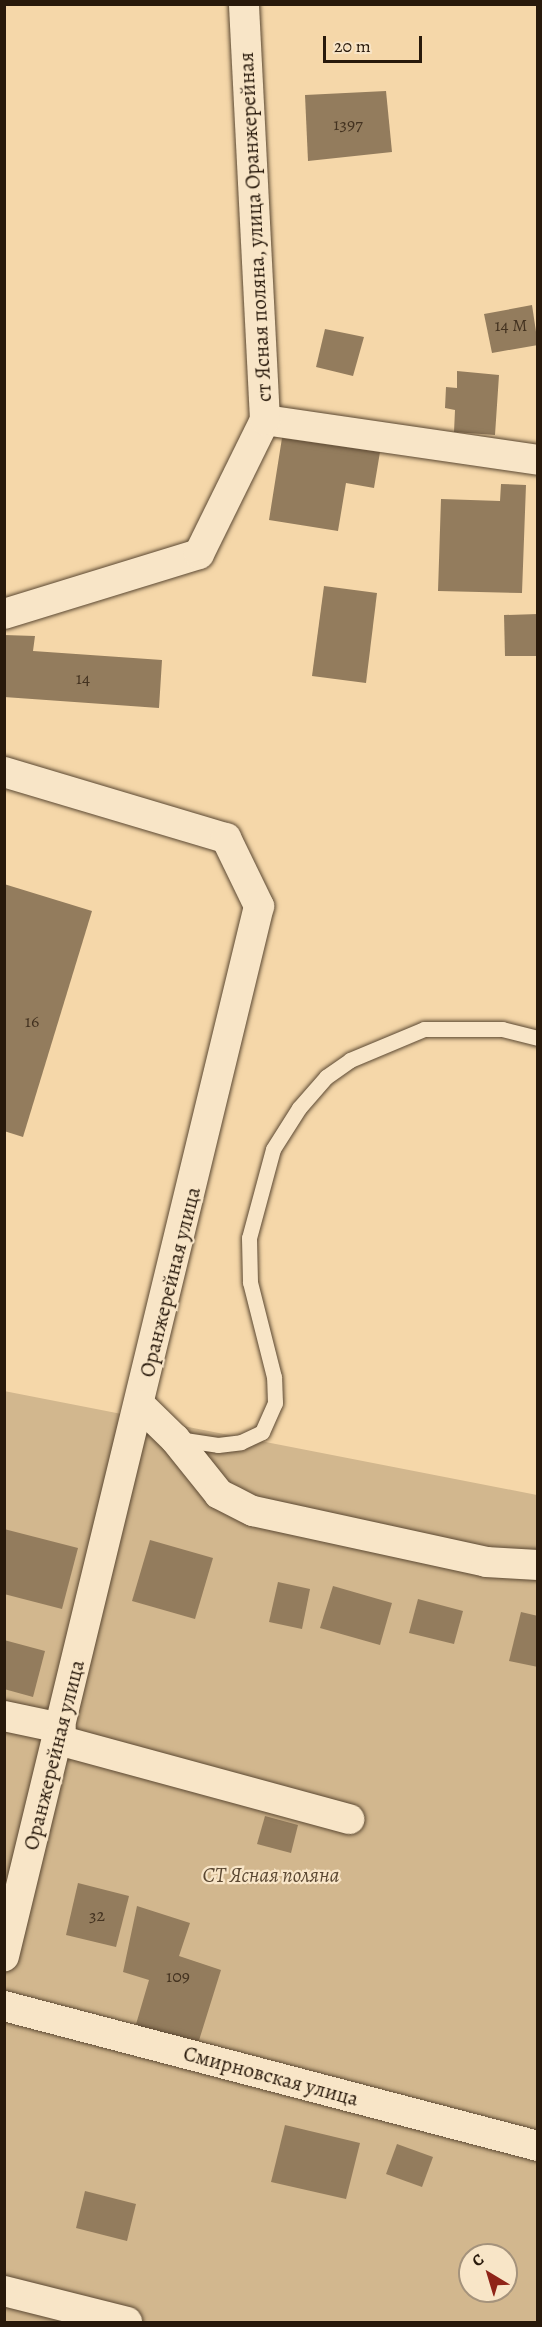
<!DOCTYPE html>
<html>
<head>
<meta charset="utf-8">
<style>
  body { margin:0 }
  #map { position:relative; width:542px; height:2327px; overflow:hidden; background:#f5d7a9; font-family:Alegreya,serif }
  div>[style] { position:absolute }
  .green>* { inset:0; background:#d2b78e }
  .building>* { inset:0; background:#937c5d }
  .roads { filter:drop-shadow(0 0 2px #5b4832) drop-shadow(0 0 2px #5b4832) }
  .service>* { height:15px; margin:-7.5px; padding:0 7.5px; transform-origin:7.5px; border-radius:7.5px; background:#f8e5c7 }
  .minor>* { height:30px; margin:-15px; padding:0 15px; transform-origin:15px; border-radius:15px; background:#f8e5c7 }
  span { translate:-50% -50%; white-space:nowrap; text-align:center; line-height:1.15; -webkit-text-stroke:4.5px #f8e5c7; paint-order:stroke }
  .number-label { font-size:18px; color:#433220 }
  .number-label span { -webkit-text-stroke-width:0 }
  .street-label { font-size:21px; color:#28190b }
  .park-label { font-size:21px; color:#5b4832; font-style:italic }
  .frame { position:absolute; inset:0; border:6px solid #28190b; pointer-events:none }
  .north { position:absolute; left:458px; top:2243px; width:60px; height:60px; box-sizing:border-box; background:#f8e5c7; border:2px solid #a5937c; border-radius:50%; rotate:322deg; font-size:16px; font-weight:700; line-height:24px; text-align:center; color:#28190b }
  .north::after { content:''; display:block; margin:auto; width:21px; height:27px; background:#8f2418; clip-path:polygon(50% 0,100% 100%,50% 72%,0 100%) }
  .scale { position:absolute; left:323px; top:36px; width:99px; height:27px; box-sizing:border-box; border:3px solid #28190b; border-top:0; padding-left:8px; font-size:18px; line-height:21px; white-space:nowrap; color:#28190b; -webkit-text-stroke:4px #f8e5c7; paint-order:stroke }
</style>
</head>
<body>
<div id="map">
  <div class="green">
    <i style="clip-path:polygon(evenodd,4px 1391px,537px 1495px,537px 2322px,5px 2322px,4px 1391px,470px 2255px,506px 2255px,506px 2291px,470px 2291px,470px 2255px)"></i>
  </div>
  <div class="building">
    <i style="clip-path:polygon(386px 91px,392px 152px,308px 161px,305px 95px)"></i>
    <i style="clip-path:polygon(532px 305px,538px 345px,492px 353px,484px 314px)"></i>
    <i style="clip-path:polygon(325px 329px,364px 337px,353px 376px,316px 367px)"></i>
    <i style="clip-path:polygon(457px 371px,499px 375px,495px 435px,454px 432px,455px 410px,445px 408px,446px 387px,457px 388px)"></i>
    <i style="clip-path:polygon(282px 438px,380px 452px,374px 488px,346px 483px,338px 531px,269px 520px)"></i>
    <i style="clip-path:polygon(501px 484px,526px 485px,522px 593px,438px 591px,441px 499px,500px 501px)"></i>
    <i style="clip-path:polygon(324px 586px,377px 593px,366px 683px,312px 676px)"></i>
    <i style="clip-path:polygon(538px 614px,538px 656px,505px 656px,504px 615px)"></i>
    <i style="clip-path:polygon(4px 635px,35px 636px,33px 651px,162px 660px,159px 708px,4px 697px)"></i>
    <i style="clip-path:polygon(4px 884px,92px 911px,23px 1137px,4px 1131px)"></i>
    <i style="clip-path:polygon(4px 1529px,78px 1548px,62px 1609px,4px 1594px)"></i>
    <i style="clip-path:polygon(150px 1540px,213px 1558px,195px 1619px,132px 1601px)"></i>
    <i style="clip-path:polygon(278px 1582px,310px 1589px,302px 1629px,269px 1622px)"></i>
    <i style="clip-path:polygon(333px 1586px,392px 1603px,380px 1645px,320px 1628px)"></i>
    <i style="clip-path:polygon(418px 1599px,463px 1611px,454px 1644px,409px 1633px)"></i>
    <i style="clip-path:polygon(521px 1612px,538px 1616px,538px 1667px,509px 1661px)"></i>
    <i style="clip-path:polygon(4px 1640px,45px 1651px,33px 1697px,4px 1689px)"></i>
    <i style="clip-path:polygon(265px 1816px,298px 1825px,291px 1853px,257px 1844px)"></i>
    <i style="clip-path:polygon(78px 1883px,129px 1896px,116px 1947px,66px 1935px)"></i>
    <i style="clip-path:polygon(137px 1906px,190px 1923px,179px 1956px,221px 1970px,196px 2050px,134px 2031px,149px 1980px,123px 1972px)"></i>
    <i style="clip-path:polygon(285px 2125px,360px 2143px,346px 2199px,271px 2182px)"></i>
    <i style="clip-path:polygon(397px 2144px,433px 2157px,422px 2187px,386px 2174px)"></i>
    <i style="clip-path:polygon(85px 2191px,136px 2204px,127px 2241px,76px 2228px)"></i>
  </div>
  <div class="roads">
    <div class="service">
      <i style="left:178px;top:1439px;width:40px;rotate:8.5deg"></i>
      <i style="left:218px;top:1445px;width:23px;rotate:-7deg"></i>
      <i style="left:241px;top:1442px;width:23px;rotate:-25deg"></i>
      <i style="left:262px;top:1432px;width:32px;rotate:-66deg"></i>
      <i style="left:275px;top:1403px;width:26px;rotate:-92deg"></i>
      <i style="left:274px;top:1377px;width:98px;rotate:-104.2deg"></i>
      <i style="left:250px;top:1282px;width:44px;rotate:-91.3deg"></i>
      <i style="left:249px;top:1238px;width:92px;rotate:-74.9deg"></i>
      <i style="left:273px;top:1149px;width:49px;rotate:-57.6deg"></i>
      <i style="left:299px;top:1108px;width:41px;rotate:-48.9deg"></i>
      <i style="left:326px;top:1077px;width:29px;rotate:-35deg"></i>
      <i style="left:350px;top:1060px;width:80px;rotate:-22.7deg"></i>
      <i style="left:424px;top:1029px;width:78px"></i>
      <i style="left:502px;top:1029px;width:37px;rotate:14deg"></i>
    </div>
    <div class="minor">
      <i style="left:265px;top:420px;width:276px;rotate:8.3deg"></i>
      <i style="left:4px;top:614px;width:204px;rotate:-17.1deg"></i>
      <i style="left:199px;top:554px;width:149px;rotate:-63.8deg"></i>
      <i style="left:265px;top:420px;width:417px;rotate:-92.9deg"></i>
      <i style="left:4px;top:772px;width:232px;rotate:16.6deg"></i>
      <i style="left:226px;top:838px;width:76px;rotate:64.1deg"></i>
      <i style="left:259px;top:906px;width:1081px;rotate:103.65deg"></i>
      <i style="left:140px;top:1405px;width:49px;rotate:44.2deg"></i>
      <i style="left:175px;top:1439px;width:70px;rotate:51.3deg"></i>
      <i style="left:219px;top:1494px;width:38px;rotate:27deg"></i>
      <i style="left:253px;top:1511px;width:239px;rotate:12.3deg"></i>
      <i style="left:486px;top:1562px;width:52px;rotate:3.3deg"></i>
      <i style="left:4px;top:1716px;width:58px;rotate:11.9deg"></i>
      <i style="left:58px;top:1740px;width:302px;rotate:15.2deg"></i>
      <i style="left:4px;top:2006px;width:552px;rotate:14.69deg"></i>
      <i style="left:4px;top:2291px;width:127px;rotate:14.1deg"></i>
    </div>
  </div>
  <div class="number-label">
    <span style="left:348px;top:124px">1397</span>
    <span style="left:511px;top:325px">14 М</span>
    <span style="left:83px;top:678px">14</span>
    <span style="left:32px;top:1021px">16</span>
    <span style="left:97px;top:1915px">32</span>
    <span style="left:178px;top:1976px">109</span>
  </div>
  <div class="street-label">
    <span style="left:255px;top:227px;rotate:-93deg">ст Ясная поляна, улица Оранжерейная</span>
    <span style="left:170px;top:1282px;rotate:-76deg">Оранжерейная улица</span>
    <span style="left:54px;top:1755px;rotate:-76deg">Оранжерейная улица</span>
    <span style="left:271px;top:2076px;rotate:15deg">Смирновская улица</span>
  </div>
  <div class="park-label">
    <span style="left:271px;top:1875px">СТ Ясная поляна</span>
  </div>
  <div class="frame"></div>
  <div class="north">С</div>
  <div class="scale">20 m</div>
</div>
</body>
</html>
